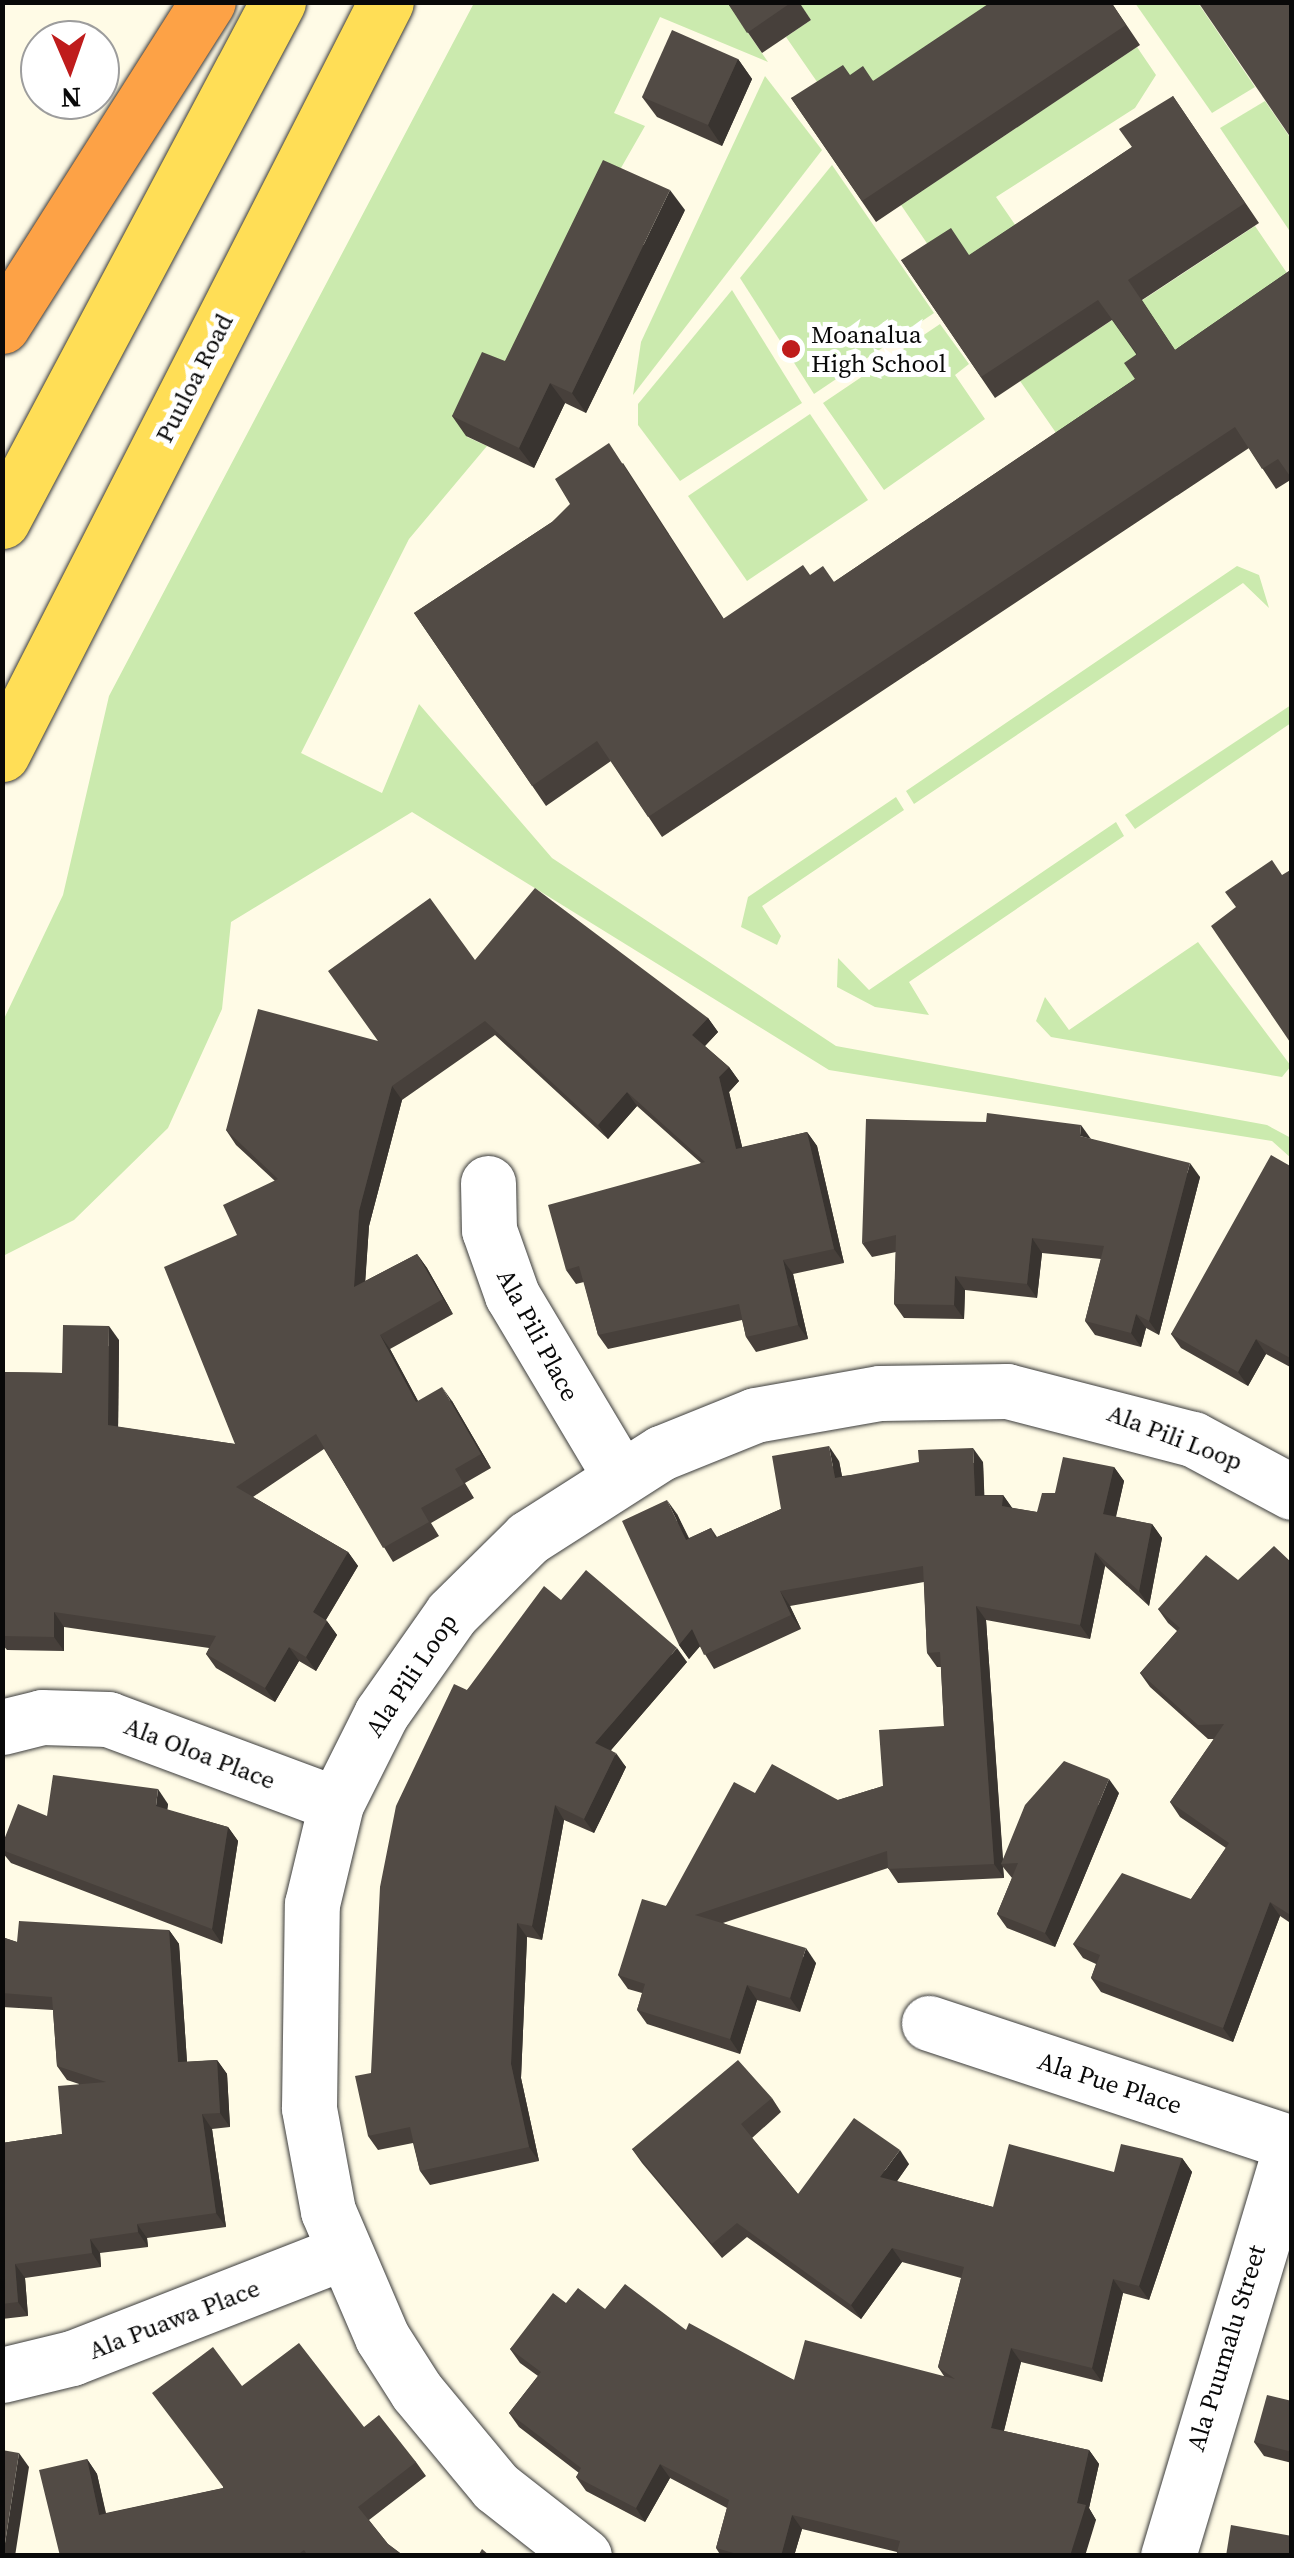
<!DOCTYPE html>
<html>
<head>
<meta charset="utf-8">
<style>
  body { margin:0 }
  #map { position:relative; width:1294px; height:2558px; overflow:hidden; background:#fffbe6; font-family:"Source Serif 4",serif }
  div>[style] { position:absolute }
  .green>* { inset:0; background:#cbeaae }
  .roads { filter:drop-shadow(0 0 2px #3c3c3c) drop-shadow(0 0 2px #3c3c3c) }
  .minor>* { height:55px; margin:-27.5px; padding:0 27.5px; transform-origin:27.5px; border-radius:27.5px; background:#fff }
  .major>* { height:55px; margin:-27.5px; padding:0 27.5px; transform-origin:27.5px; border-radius:27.5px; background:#ffde56 }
  .highway>* { height:55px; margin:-27.5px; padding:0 27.5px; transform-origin:27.5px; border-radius:27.5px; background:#fda246 }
  .wall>* { inset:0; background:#47403b }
  .shaded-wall>* { inset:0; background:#393430 }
  .building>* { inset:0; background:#524b45 }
  .dots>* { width:28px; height:28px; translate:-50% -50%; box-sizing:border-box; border:5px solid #fff; border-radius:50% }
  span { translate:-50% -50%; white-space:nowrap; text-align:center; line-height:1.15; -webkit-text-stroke:10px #fff; paint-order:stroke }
  .poi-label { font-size:25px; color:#090909 }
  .left { translate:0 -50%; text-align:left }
  .street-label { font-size:25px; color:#090909 }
  .frame { position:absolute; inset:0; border:5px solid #090909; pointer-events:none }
  .north { position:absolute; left:20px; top:20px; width:100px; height:100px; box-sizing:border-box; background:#fff; border:2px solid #9d9d9d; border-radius:50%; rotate:178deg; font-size:28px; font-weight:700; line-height:40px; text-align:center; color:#090909 }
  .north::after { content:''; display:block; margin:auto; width:35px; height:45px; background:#bf1c1c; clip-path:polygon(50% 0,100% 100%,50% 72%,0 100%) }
</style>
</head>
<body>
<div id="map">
  <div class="green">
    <i style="clip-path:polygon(474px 3px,745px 3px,733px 11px,768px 62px,660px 17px,614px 113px,645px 126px,467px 437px,487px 446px,409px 539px,301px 753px,382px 793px,419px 704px,552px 858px,836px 1046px,1267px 1125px,1291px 1138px,1291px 1158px,1272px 1141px,829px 1070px,412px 812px,231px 922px,222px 1009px,168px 1128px,74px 1220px,3px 1256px,2px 1023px,63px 895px,109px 696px)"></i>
    <i style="clip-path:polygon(799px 3px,1036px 3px,831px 102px,786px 37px,811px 20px)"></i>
    <i style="clip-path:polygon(1135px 3px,1198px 3px,1255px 87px,1212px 113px)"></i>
    <i style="clip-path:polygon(1137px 47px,1156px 75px,1135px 108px,996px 197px,1029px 245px,941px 264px,901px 205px)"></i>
    <i style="clip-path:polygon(765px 76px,822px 150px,633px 395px,641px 342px)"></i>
    <i style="clip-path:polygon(1265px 101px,1291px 139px,1291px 233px,1220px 128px)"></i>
    <i style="clip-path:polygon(832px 165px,934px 313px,814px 394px,740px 278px)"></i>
    <i style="clip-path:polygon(1255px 226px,1291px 279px,1151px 374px,1070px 453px,1020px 381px)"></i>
    <i style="clip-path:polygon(732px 290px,802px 403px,680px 481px,638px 425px,638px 404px)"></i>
    <i style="clip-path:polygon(940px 324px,969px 364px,955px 375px,985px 419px,884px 490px,823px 403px)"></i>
    <i style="clip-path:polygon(810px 414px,868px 500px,747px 581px,688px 496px)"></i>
    <i style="clip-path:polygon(1237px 566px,1259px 575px,1269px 608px,1243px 583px,914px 804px,906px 791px)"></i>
    <i style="clip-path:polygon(1291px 705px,1291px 723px,1135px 829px,1125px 815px)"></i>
    <i style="clip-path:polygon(896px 797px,904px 810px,762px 906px,781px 936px,777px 945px,741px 927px,748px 897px)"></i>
    <i style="clip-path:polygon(1116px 822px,1124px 836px,909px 982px,929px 1015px,875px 1007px,837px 987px,838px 958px,869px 990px)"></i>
    <i style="clip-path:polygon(1198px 942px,1291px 1066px,1282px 1077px,1051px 1037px,1036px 1021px,1045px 997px,1069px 1030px)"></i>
  </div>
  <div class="roads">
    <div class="minor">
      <i style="left:488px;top:1183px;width:47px;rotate:88.8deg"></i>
      <i style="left:489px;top:1230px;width:69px;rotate:70.5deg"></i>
      <i style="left:512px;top:1295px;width:211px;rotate:59.2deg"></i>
      <i style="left:2px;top:1727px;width:41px;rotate:-14deg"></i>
      <i style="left:42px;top:1717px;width:66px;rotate:1.7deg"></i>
      <i style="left:108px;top:1719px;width:243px;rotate:20.4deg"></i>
      <i style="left:929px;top:2023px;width:381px;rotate:18.3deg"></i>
      <i style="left:2px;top:2375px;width:72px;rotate:-13.7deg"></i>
      <i style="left:72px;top:2358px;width:290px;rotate:-21.3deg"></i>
      <i style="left:584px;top:2556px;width:112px;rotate:-141.9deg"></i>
      <i style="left:496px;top:2487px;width:124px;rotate:-129.7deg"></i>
      <i style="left:417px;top:2392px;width:65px;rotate:-122.5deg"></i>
      <i style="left:382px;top:2337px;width:137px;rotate:-113.2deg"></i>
      <i style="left:328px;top:2211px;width:105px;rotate:-100.5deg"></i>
      <i style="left:309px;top:2108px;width:204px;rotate:-89.2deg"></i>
      <i style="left:312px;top:1904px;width:103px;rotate:-76.5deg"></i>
      <i style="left:336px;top:1804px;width:101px;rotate:-63.4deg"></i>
      <i style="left:381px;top:1714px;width:123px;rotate:-54.9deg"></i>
      <i style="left:452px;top:1613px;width:107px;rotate:-44.6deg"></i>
      <i style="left:528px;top:1538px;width:158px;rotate:-32.6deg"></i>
      <i style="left:661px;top:1453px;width:101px;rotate:-22deg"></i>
      <i style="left:755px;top:1415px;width:127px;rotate:-10deg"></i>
      <i style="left:880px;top:1393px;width:127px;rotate:-0.9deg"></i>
      <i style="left:1007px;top:1391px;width:192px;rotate:14.5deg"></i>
      <i style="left:1193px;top:1439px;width:112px;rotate:28.2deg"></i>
      <i style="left:1168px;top:2556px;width:432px;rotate:-73.3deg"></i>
    </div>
    <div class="major">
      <i style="left:2px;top:521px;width:588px;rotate:-62deg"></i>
      <i style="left:2px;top:754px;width:844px;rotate:-62.95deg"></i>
    </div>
    <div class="highway">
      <i style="left:2px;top:326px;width:384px;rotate:-57.6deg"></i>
    </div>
  </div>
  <div class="wall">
    <i style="clip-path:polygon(727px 2px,799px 2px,811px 20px,762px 53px)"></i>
    <i style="clip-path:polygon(1111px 2px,1140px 45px,876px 222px,791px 98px,850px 75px,874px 81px)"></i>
    <i style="clip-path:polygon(738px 59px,752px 79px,722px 146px,657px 117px,642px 97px)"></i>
    <i style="clip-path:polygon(1173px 96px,1259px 223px,1142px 300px,1175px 350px,1292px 269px,1292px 479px,1276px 489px,1249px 448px,662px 837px,611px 761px,546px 806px,414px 613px,552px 522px,623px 463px,724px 619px,810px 575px,834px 582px,1135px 379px,1136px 354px,1112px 320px,995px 398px,901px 260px,970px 255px,1132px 147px)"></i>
    <i style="clip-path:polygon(685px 210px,586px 413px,565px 403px,534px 468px,466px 436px,452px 416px,505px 361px)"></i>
    <i style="clip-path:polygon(475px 960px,708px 1018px,718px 1032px,705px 1046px,729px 1067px,739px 1081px,729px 1092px,742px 1147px,807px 1132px,817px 1146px,844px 1263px,793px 1274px,808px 1339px,756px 1352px,746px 1337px,742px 1320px,608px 1349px,598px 1335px,584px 1282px,576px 1284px,566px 1270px,701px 1163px,637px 1106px,608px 1139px,495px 1035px,402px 1100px,369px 1226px,365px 1281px,417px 1254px,427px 1268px,453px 1314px,390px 1349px,418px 1401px,452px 1401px,491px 1468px,465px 1483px,474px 1498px,431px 1523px,439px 1536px,393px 1562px,324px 1449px,253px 1497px,348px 1552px,358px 1566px,326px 1620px,337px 1635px,316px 1671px,299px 1661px,275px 1702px,216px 1668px,206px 1654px,209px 1648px,64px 1627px,64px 1651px,7px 1650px,2px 1644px,2px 1372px,62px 1373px,119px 1340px,118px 1427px,235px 1444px,237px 1235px,275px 1181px,236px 1145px,226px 1130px,378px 1041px)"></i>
    <i style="clip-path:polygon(1091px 1139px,1200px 1177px,1159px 1335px,1146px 1328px,1141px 1347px,1095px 1335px,1085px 1321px,1101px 1259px,1042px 1253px,1037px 1298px,965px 1290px,964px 1319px,904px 1318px,894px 1304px,896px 1252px,872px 1257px,862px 1243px)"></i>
    <i style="clip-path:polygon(1292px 1167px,1292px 1368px,1266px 1354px,1248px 1386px,1181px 1348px,1171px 1334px)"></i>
    <i style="clip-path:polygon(839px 1461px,842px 1476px,983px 1462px,984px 1495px,1003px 1495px,1012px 1508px,1037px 1512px,1055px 1493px,1114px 1467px,1124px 1481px,1116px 1517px,1152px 1524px,1162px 1538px,1149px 1606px,1105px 1566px,1090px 1639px,986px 1620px,1003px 1859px,1119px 1793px,1055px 1947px,1007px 1928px,997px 1914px,1012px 1878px,1003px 1867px,1004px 1878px,898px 1883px,888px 1868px,723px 1923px,816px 1963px,800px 2012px,757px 2000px,740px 2054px,647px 2024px,637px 2010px,642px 1993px,628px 1989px,618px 1975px,666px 1906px,755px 1793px,838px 1800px,883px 1786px,944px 1726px,941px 1667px,937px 1667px,927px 1653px,924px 1582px,790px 1606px,801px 1629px,714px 1669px,700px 1646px,689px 1659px,679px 1645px,677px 1514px,689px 1538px,711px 1528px,717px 1537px,781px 1509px)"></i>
    <i style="clip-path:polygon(1292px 1563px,1292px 1924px,1280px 1916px,1233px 2042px,1101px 1992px,1091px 1978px,1096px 1964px,1083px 1958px,1073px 1944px,1191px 1899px,1226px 1848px,1180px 1817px,1170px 1802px,1214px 1739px,1208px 1739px,1150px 1687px,1140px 1673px,1177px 1631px,1168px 1623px,1158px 1609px)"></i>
    <i style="clip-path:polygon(561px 1600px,687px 1662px,611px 1750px,626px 1767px,594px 1833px,564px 1820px,542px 1940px,527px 1937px,521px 2078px,539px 2161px,430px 2185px,420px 2171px,413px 2143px,378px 2150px,368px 2136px,371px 2073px,467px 1690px)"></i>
    <i style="clip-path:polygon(168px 1804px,167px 1810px,228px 1827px,238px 1841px,222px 1944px,11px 1863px,2px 1852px,2px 1845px,47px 1816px)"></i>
    <i style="clip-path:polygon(169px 1930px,179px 1944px,187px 2062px,217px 2060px,227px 2074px,230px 2127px,212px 2129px,226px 2227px,147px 2238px,148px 2247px,100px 2253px,101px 2267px,25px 2278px,28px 2316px,2px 2319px,2px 2143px,62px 2134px,79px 2084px,67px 2080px,57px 2066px,53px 2010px,2px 2007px,2px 1937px,17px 1942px)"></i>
    <i style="clip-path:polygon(772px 2098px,781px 2112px,752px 2138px,798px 2194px,909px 2164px,897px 2181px,993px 2207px,1114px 2172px,1182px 2158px,1192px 2172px,1149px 2300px,1123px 2293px,1102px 2382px,1021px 2362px,1004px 2431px,1089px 2450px,1099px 2464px,1089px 2508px,1096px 2520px,897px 2552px,802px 2529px,794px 2556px,721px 2556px,716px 2548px,727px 2508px,670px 2478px,645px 2522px,586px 2491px,576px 2477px,579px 2473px,519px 2427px,509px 2413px,538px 2376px,520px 2363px,510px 2349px,566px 2303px,605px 2309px,686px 2330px,794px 2380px,944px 2376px,938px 2367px,961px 2278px,902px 2262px,861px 2319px,747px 2237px,722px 2258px,642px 2163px,632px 2149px)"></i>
    <i style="clip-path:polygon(242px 2386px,364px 2427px,416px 2462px,426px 2476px,369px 2520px,388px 2544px,404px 2556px,60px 2556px,87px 2459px,97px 2474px,106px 2513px,223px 2488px)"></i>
    <i style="clip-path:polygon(1292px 2401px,1292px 2463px,1264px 2456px,1254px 2442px)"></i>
  </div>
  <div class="shaded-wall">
    <i style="clip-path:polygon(738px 59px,752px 79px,722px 146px,708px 125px)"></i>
    <i style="clip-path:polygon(670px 190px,685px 210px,586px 413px,572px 393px)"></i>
    <i style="clip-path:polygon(550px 383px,565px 403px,534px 468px,519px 448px)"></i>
    <i style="clip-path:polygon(708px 1018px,718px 1032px,702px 1049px,692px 1035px)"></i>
    <i style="clip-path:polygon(729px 1067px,739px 1081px,729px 1092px,746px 1163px,736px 1149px,719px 1077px)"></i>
    <i style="clip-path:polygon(392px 1086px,402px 1100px,369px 1226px,364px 1301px,354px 1287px,359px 1211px)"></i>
    <i style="clip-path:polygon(627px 1092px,637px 1106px,608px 1139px,598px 1125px)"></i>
    <i style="clip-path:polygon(1081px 1125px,1091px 1139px,1080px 1136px)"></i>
    <i style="clip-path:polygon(807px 1132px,817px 1146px,844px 1263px,834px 1249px)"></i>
    <i style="clip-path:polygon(1190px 1163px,1200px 1177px,1159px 1335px,1149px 1321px)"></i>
    <i style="clip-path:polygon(1032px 1238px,1042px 1253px,1037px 1298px,1027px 1284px)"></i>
    <i style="clip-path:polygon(417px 1254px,427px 1268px,453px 1314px,443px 1299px)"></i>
    <i style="clip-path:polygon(783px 1260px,793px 1274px,808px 1339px,798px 1325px)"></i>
    <i style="clip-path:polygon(955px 1276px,965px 1290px,964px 1319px,954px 1305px)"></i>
    <i style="clip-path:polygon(1136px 1314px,1146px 1328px,1141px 1347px,1131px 1333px)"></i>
    <i style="clip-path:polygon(109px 1326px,119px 1340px,118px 1439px,108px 1425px)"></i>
    <i style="clip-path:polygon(380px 1335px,390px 1349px,426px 1416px,416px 1402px)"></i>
    <i style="clip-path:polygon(1256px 1339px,1266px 1354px,1248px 1386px,1238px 1372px)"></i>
    <i style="clip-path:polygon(442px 1387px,452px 1401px,491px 1468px,481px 1454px)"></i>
    <i style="clip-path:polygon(829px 1446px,839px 1461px,845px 1492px,835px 1478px)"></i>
    <i style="clip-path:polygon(973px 1448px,983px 1462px,985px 1510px,975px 1496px)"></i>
    <i style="clip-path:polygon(1114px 1467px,1124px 1481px,1113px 1528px,1103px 1514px)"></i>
    <i style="clip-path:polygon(1003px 1495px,1013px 1509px,1002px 1506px)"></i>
    <i style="clip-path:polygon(667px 1500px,677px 1514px,696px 1554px,686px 1540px)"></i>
    <i style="clip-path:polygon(1152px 1524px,1162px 1538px,1149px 1606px,1139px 1591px)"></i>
    <i style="clip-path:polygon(348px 1552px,358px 1566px,322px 1626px,313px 1612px)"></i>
    <i style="clip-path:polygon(1095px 1552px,1105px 1566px,1090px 1639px,1080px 1625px)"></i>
    <i style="clip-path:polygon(780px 1591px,790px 1606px,801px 1629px,791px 1615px)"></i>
    <i style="clip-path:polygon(976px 1606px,986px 1620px,1003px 1863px,1001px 1864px,1003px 1867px,1004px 1878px,994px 1864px)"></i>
    <i style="clip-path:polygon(54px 1612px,64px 1627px,64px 1651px,54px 1637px)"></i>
    <i style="clip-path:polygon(327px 1621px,337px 1635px,316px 1671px,306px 1657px)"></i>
    <i style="clip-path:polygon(692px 1629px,702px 1644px,689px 1659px,679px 1645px)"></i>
    <i style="clip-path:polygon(289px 1647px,299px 1661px,275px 1702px,265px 1688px)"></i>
    <i style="clip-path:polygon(677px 1648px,687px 1662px,605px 1757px,595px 1743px)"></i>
    <i style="clip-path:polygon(616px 1753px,626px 1767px,594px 1833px,584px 1819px)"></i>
    <i style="clip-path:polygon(1109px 1779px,1119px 1793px,1055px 1947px,1045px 1933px)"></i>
    <i style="clip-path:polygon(158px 1789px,168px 1804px,166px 1820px,156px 1806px)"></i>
    <i style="clip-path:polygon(555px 1805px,564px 1820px,542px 1940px,532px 1926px)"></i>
    <i style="clip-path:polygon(228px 1827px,238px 1841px,222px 1944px,212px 1929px)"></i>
    <i style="clip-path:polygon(1270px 1902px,1280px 1916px,1233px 2042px,1223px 2028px)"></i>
    <i style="clip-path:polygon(517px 1923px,527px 1937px,521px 2078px,539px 2161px,529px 2147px,511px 2064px)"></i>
    <i style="clip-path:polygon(169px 1930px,179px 1944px,188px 2077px,178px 2062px)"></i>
    <i style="clip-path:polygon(806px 1948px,816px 1963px,800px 2012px,790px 1998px)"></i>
    <i style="clip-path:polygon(747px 1985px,757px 2000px,740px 2054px,730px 2039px)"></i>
    <i style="clip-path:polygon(217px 2060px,227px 2074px,230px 2127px,220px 2113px)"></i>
    <i style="clip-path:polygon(202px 2114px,212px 2129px,226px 2227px,216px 2213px)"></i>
    <i style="clip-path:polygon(900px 2150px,909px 2164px,890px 2191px,880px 2177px)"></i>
    <i style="clip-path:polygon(1182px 2158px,1192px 2172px,1149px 2300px,1139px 2286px)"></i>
    <i style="clip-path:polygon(137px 2224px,147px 2238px,148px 2247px,138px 2232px)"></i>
    <i style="clip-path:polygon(90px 2239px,100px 2253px,101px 2267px,92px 2253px)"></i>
    <i style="clip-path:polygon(892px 2248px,902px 2262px,861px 2319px,851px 2305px)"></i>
    <i style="clip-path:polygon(15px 2264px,25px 2278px,28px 2316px,18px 2302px)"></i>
    <i style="clip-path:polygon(1113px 2279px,1123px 2293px,1102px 2382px,1092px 2368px)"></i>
    <i style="clip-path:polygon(1011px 2348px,1021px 2362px,1001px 2442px,991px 2428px)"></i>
    <i style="clip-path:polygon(1089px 2450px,1099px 2464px,1089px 2508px,1096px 2520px,1085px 2556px,1070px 2556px,1077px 2503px)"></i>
    <i style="clip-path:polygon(19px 2453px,29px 2467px,15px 2556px,3px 2556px)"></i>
    <i style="clip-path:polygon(87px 2459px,97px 2474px,109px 2529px,99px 2515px)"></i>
    <i style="clip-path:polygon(660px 2464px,670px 2478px,645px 2522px,636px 2508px)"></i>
    <i style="clip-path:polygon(792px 2515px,802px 2529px,794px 2556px,781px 2556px)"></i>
  </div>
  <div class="building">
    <i style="clip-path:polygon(727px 2px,792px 2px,747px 33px)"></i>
    <i style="clip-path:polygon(991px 2px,1111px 2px,1126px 25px,862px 201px,791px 98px,843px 65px,850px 75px,863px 66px,873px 81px)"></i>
    <i style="clip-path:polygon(1198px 2px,1292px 2px,1292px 137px,1291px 138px)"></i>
    <i style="clip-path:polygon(672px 30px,738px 59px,708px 125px,642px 97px)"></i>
    <i style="clip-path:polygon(1173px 96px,1245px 203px,1128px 280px,1175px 350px,1292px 269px,1292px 479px,1278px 459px,1262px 469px,1235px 427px,648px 817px,597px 741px,532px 786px,414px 613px,552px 522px,570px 504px,555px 479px,609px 443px,723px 619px,803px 565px,810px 575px,823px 566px,834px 582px,1135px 379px,1124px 363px,1137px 354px,1098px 300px,981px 377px,901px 260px,951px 228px,969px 255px,1132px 147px,1119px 129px)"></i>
    <i style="clip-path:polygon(603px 160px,670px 190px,572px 393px,550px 383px,519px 448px,452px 416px,482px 352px,505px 361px)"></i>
    <i style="clip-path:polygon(1272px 860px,1282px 875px,1292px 869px,1292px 1045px,1211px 926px,1236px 907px,1225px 892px)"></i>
    <i style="clip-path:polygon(535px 888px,708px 1018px,692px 1035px,729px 1067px,719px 1077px,736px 1149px,807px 1132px,834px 1249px,783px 1260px,798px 1325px,746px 1337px,739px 1304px,598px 1335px,579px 1266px,566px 1270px,548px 1205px,705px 1162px,627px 1092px,598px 1125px,485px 1021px,392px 1086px,359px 1211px,354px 1287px,417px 1254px,443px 1299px,380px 1335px,416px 1402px,442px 1387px,481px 1454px,455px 1469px,464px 1484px,421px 1508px,429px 1522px,383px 1548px,316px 1434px,236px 1487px,348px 1552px,313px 1612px,327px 1621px,306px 1657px,289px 1647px,265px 1688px,206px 1654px,216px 1636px,54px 1612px,54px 1637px,2px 1636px,2px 1372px,62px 1373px,63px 1325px,109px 1326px,108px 1425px,235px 1444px,164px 1267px,237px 1235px,223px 1205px,278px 1179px,226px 1130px,258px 1009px,378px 1041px,328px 971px,430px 898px,475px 960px)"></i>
    <i style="clip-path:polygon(987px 1113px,1081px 1125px,1080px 1136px,1190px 1163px,1149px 1321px,1136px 1314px,1131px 1333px,1085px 1321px,1104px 1246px,1032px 1238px,1027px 1284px,955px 1276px,954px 1305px,894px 1304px,896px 1235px,862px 1243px,866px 1119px,986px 1122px)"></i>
    <i style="clip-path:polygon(1271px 1155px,1292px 1167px,1292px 1359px,1256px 1339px,1238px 1372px,1171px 1334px)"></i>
    <i style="clip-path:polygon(829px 1446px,835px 1478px,919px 1462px,918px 1450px,973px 1448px,975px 1496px,1003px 1495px,1002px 1506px,1037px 1512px,1042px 1493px,1055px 1493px,1063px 1457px,1114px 1467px,1103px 1514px,1152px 1524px,1139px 1591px,1095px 1552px,1080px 1625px,976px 1606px,994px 1864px,888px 1869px,887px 1851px,695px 1915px,806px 1948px,790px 1998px,747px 1985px,730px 2039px,637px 2010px,645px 1984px,618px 1975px,642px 1899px,666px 1906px,734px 1782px,755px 1793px,772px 1764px,838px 1800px,883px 1786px,879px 1730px,944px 1726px,940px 1652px,927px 1653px,923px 1566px,780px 1591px,791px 1615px,704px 1655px,692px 1629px,679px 1645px,622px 1521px,667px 1500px,686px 1540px,711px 1528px,715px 1538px,781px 1509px,772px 1456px)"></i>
    <i style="clip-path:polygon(1274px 1546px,1292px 1563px,1292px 1916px,1270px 1902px,1223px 2028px,1091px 1978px,1100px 1955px,1073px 1944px,1122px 1873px,1191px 1899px,1229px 1843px,1170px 1802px,1224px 1724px,1198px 1725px,1140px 1673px,1180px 1628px,1158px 1609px,1206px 1555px,1238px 1580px)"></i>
    <i style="clip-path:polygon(586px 1570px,677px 1648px,595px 1743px,616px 1753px,584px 1819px,555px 1805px,532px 1926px,517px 1923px,511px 2064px,529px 2147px,420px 2171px,410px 2127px,368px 2136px,355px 2076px,371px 2073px,380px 1887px,396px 1806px,454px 1684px,467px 1690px,544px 1586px,561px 1600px)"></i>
    <i style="clip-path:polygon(1064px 1761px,1109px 1779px,1045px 1933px,997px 1914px,1018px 1863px,1001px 1864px,1025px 1805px)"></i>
    <i style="clip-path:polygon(53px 1775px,158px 1789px,156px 1806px,228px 1827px,212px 1929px,2px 1850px,2px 1845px,18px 1804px,47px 1816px)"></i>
    <i style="clip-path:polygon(19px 1921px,169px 1930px,178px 2062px,217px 2060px,220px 2113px,202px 2114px,216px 2213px,137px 2224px,138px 2232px,90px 2239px,92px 2253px,15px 2264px,18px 2302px,2px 2304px,2px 2143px,62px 2134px,58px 2086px,106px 2082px,57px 2066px,52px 1997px,2px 1993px,2px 1937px,17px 1942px)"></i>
    <i style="clip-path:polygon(738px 2060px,772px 2098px,741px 2124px,798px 2194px,854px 2118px,900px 2150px,880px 2177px,993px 2207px,1009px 2144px,1114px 2172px,1121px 2144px,1182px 2158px,1139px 2286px,1113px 2279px,1092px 2368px,1011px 2348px,991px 2428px,1089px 2450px,1077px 2503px,1086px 2505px,1070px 2556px,896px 2556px,900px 2541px,792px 2515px,781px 2556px,744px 2556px,716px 2548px,729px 2500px,660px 2464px,636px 2508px,576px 2477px,581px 2468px,509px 2413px,541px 2372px,510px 2349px,553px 2293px,566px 2303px,578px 2288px,605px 2309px,625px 2284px,686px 2330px,689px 2323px,794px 2380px,805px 2340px,955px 2379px,938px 2367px,964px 2267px,892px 2248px,851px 2305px,737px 2223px,712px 2244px,632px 2149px)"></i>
    <i style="clip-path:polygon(299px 2343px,364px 2427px,379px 2415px,416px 2462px,358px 2507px,388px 2544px,404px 2556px,308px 2556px,304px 2550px,296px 2556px,60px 2556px,39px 2470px,87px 2459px,99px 2515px,224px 2488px,152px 2393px,213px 2347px,242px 2386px)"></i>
    <i style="clip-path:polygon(1267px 2395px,1292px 2401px,1292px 2452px,1254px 2442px)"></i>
    <i style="clip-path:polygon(2px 2450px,19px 2453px,3px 2556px,2px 2556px)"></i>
    <i style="clip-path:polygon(1231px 2525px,1292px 2536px,1292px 2556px,1226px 2556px)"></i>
    <i style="clip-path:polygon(482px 2549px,490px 2556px,478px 2556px)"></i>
  </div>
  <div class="dots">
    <i style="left:791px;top:349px;background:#bf1c1c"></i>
  </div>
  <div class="poi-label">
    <span class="left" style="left:811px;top:349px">Moanalua<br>High School</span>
  </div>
  <div class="street-label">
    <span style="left:194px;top:378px;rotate:-63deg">Puuloa Road</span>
    <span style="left:538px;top:1335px;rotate:62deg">Ala Pili Place</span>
    <span style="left:1175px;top:1437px;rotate:21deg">Ala Pili Loop</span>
    <span style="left:411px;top:1675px;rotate:-56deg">Ala Pili Loop</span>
    <span style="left:200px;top:1753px;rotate:21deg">Ala Oloa Place</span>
    <span style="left:1110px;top:2083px;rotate:18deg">Ala Pue Place</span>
    <span style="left:174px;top:2319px;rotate:-21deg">Ala Puawa Place</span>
    <span style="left:1226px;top:2348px;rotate:-73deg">Ala Puumalu Street</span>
  </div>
  <div class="frame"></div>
  <div class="north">N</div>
</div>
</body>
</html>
